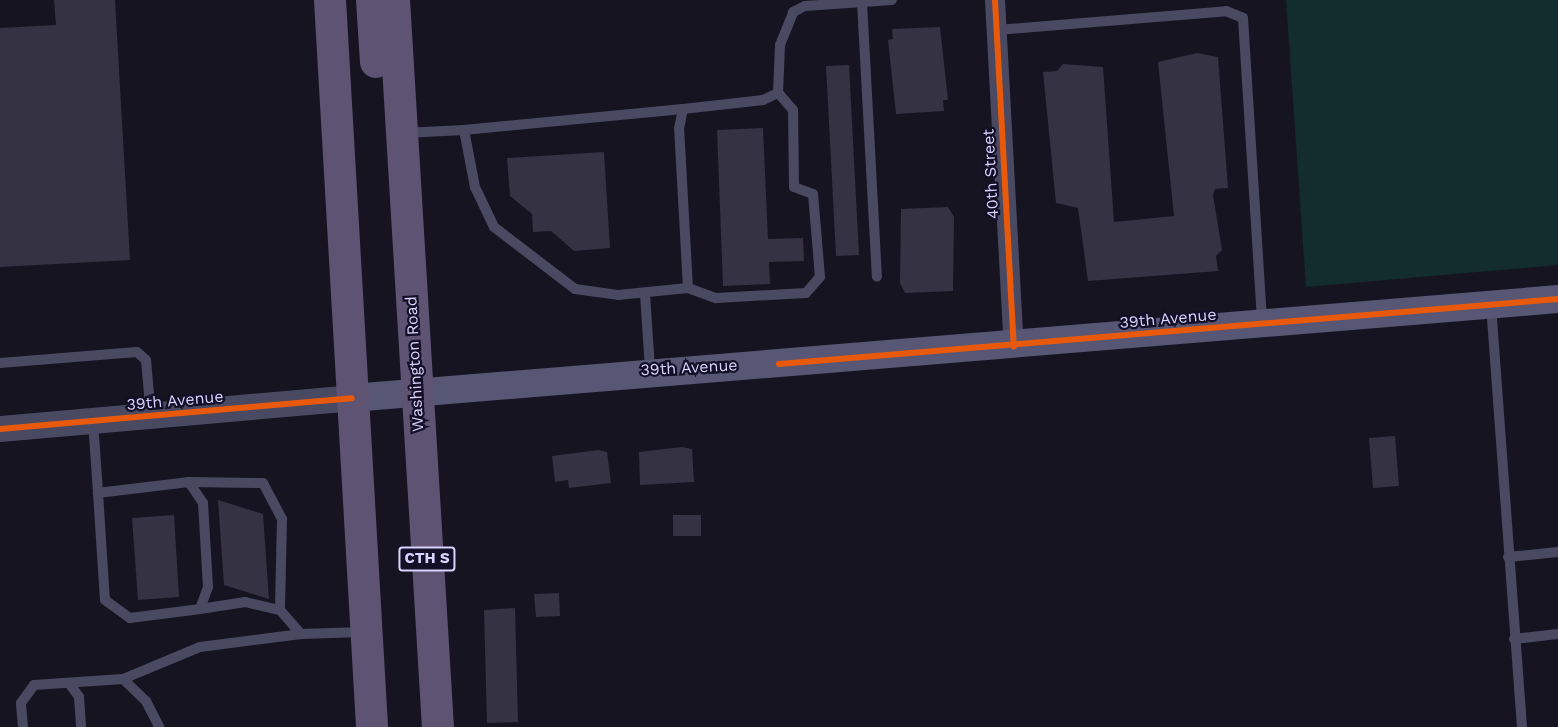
<!DOCTYPE html>
<html>
<head>
<meta charset="utf-8">
<style>
  body { margin:0 }
  #map { position:relative; width:1558px; height:727px; overflow:hidden; background:#161421; font-family:"Work Sans",sans-serif }
  div>[style] { position:absolute }
  .green>* { inset:0; background:#132c2d }
  .building>* { inset:0; background:#343243 }
  .service>* { height:10px; margin:-5px; padding:0 5px; transform-origin:5px; border-radius:5px; background:#4a4962 }
  .minor>* { height:20px; margin:-10px; padding:0 10px; transform-origin:10px; border-radius:10px; background:#4a4962 }
  .tertiary>* { height:26px; margin:-13px; padding:0 13px; transform-origin:13px; border-radius:13px; background:#4a4962 }
  .secondary>* { height:28px; margin:-14px; padding:0 14px; transform-origin:14px; border-radius:14px; background:#575674 }
  .primary>* { height:32px; margin:-16px; padding:0 16px; transform-origin:16px; border-radius:16px; background:#5e5373 }
  .cycleway>* { height:6px; margin:-3px; padding:0 3px; transform-origin:3px; border-radius:3px; background:#e8590c }
  span { translate:-50% -50%; white-space:nowrap; text-align:center; line-height:1.15; -webkit-text-stroke:4.5px #130f26; paint-order:stroke }
  .shield-label span { padding:2px 4px; background:#130f26; border:2px solid; border-radius:4px; -webkit-text-stroke-width:0 }
  .shield-label { font-size:15px; color:#d9d4ff; font-weight:700 }
  .street-label { font-size:16px; color:#d9d4ff }
</style>
</head>
<body>
<div id="map">
  <div class="green">
    <i style="clip-path:polygon(1286px 0,1558px 0,1558px 265px,1306px 287px)"></i>
  </div>
  <div class="building">
    <i style="clip-path:polygon(54px 0,115px 0,130px 260px,0 267px,0 28px,56px 25px)"></i>
    <i style="clip-path:polygon(940px 27px,948px 100px,943px 100px,944px 111px,896px 114px,888px 40px,893px 39px,892px 29px)"></i>
    <i style="clip-path:polygon(1197px 53px,1218px 57px,1228px 188px,1215px 189px,1213px 195px,1222px 250px,1216px 256px,1218px 271px,1088px 281px,1078px 208px,1056px 203px,1043px 72px,1057px 71px,1063px 64px,1103px 67px,1114px 222px,1174px 216px,1158px 62px)"></i>
    <i style="clip-path:polygon(849px 65px,859px 255px,836px 256px,826px 66px)"></i>
    <i style="clip-path:polygon(763px 128px,768px 239px,803px 238px,804px 261px,769px 262px,770px 284px,723px 286px,717px 130px)"></i>
    <i style="clip-path:polygon(604px 152px,610px 248px,574px 251px,551px 231px,533px 232px,532px 214px,510px 196px,507px 158px)"></i>
    <i style="clip-path:polygon(948px 207px,954px 217px,953px 291px,905px 293px,900px 283px,901px 209px)"></i>
    <i style="clip-path:polygon(1395px 436px,1399px 486px,1373px 488px,1369px 438px)"></i>
    <i style="clip-path:polygon(682px 447px,692px 449px,694px 482px,640px 485px,639px 452px)"></i>
    <i style="clip-path:polygon(598px 450px,607px 452px,611px 483px,569px 488px,568px 480px,555px 482px,552px 456px)"></i>
    <i style="clip-path:polygon(218px 500px,263px 514px,269px 599px,224px 585px)"></i>
    <i style="clip-path:polygon(174px 515px,179px 597px,138px 600px,132px 518px)"></i>
    <i style="clip-path:polygon(673px 515px,701px 515px,701px 536px,673px 536px)"></i>
    <i style="clip-path:polygon(559px 593px,560px 616px,536px 617px,534px 594px)"></i>
    <i style="clip-path:polygon(515px 608px,518px 722px,487px 723px,484px 610px)"></i>
  </div>
  <div class="service">
    <i style="left:862px;top:2px;width:275px;rotate:86.9deg"></i>
    <i style="left:997px;top:30px;width:230px;rotate:-4.7deg"></i>
    <i style="left:1226px;top:11px;width:18px;rotate:22deg"></i>
    <i style="left:1243px;top:18px;width:304px;rotate:86.4deg"></i>
    <i style="left:464px;top:130px;width:220px;rotate:-5.5deg"></i>
    <i style="left:404px;top:133px;width:60px;rotate:-2.9deg"></i>
    <i style="left:464px;top:130px;width:58px;rotate:79.1deg"></i>
    <i style="left:475px;top:187px;width:44px;rotate:64.6deg"></i>
    <i style="left:494px;top:227px;width:102px;rotate:37.4deg"></i>
    <i style="left:575px;top:289px;width:43px;rotate:7.9deg"></i>
    <i style="left:618px;top:295px;width:70px;rotate:-5.7deg"></i>
    <i style="left:688px;top:288px;width:159px;rotate:-93.2deg"></i>
    <i style="left:679px;top:129px;width:20px;rotate:-79deg"></i>
    <i style="left:683px;top:109px;width:81px;rotate:-6.4deg"></i>
    <i style="left:763px;top:100px;width:17px;rotate:-25deg"></i>
    <i style="left:778px;top:93px;width:48px;rotate:-87.6deg"></i>
    <i style="left:780px;top:45px;width:35px;rotate:-68deg"></i>
    <i style="left:793px;top:12px;width:13px;rotate:-27deg"></i>
    <i style="left:805px;top:6px;width:87px;rotate:-3.9deg"></i>
    <i style="left:688px;top:288px;width:30px;rotate:20deg"></i>
    <i style="left:716px;top:298px;width:90px;rotate:-3.2deg"></i>
    <i style="left:806px;top:293px;width:21px;rotate:-49deg"></i>
    <i style="left:820px;top:277px;width:83px;rotate:-94.8deg"></i>
    <i style="left:813px;top:194px;width:20px;rotate:-160deg"></i>
    <i style="left:794px;top:187px;width:77px;rotate:-90.7deg"></i>
    <i style="left:793px;top:110px;width:23px;rotate:-131deg"></i>
    <i style="left:645px;top:294px;width:76px;rotate:86.2deg"></i>
    <i style="left:1491px;top:305px;width:423px;rotate:85.8deg"></i>
    <i style="left:0;top:363px;width:137px;rotate:-4.6deg"></i>
    <i style="left:137px;top:352px;width:12px;rotate:42deg"></i>
    <i style="left:146px;top:360px;width:56px;rotate:84.9deg"></i>
    <i style="left:93px;top:421px;width:72px;rotate:86deg"></i>
    <i style="left:98px;top:493px;width:107px;rotate:86.3deg"></i>
    <i style="left:105px;top:600px;width:31px;rotate:36deg"></i>
    <i style="left:130px;top:618px;width:71px;rotate:-7.3deg"></i>
    <i style="left:200px;top:609px;width:23px;rotate:-70deg"></i>
    <i style="left:208px;top:587px;width:84px;rotate:-93.4deg"></i>
    <i style="left:203px;top:503px;width:25px;rotate:-124deg"></i>
    <i style="left:189px;top:482px;width:92px;rotate:173.1deg"></i>
    <i style="left:189px;top:482px;width:74px;rotate:0.8deg"></i>
    <i style="left:263px;top:483px;width:41px;rotate:62.2deg"></i>
    <i style="left:282px;top:519px;width:91px;rotate:91.3deg"></i>
    <i style="left:1508px;top:557px;width:50px;rotate:-5.7deg"></i>
    <i style="left:200px;top:609px;width:46px;rotate:-8.8deg"></i>
    <i style="left:245px;top:602px;width:36px;rotate:13deg"></i>
    <i style="left:280px;top:610px;width:32px;rotate:49deg"></i>
    <i style="left:301px;top:634px;width:62px;rotate:-1.8deg"></i>
    <i style="left:1514px;top:639px;width:44px;rotate:-6.5deg"></i>
    <i style="left:123px;top:679px;width:32px;rotate:44deg"></i>
    <i style="left:146px;top:701px;width:29px;rotate:63deg"></i>
    <i style="left:69px;top:683px;width:17px;rotate:54deg"></i>
    <i style="left:79px;top:697px;width:30px;rotate:86deg"></i>
    <i style="left:23px;top:727px;width:24px;rotate:-95deg"></i>
    <i style="left:21px;top:703px;width:22px;rotate:-54deg"></i>
    <i style="left:34px;top:685px;width:89px;rotate:-3.9deg"></i>
    <i style="left:123px;top:679px;width:83px;rotate:-22.6deg"></i>
    <i style="left:200px;top:647px;width:102px;rotate:-7.3deg"></i>
  </div>
  <div class="minor">
    <i style="left:995px;top:0;width:347px;rotate:86.9deg"></i>
  </div>
  <div class="tertiary">
    <i style="left:0;top:429px;width:353px;rotate:-5deg"></i>
  </div>
  <div class="secondary">
    <i style="left:352px;top:398px;width:1210px;rotate:-4.69deg"></i>
  </div>
  <div class="primary">
    <i style="left:330px;top:0;width:728px;rotate:86.69deg"></i>
    <i style="left:372px;top:0;width:62px;rotate:86.3deg"></i>
    <i style="left:394px;top:0;width:728px;rotate:86.54deg"></i>
  </div>
  <div class="cycleway">
    <i style="left:995px;top:0;width:347px;rotate:86.9deg"></i>
    <i style="left:779px;top:364px;width:782px;rotate:-4.77deg"></i>
    <i style="left:0;top:429px;width:353px;rotate:-5deg"></i>
  </div>
  <div class="shield-label">
    <span style="left:427px;top:559px">CTH S</span>
  </div>
  <div class="street-label">
    <span style="left:991px;top:174px;rotate:-93deg">40th Street</span>
    <span style="left:1168px;top:319px;rotate:-5deg">39th Avenue</span>
    <span style="left:415px;top:364px;rotate:-93deg">Washington Road</span>
    <span style="left:689px;top:368px;rotate:-3deg">39th Avenue</span>
    <span style="left:175px;top:401px;rotate:-5deg">39th Avenue</span>
  </div>
</div>
</body>
</html>
